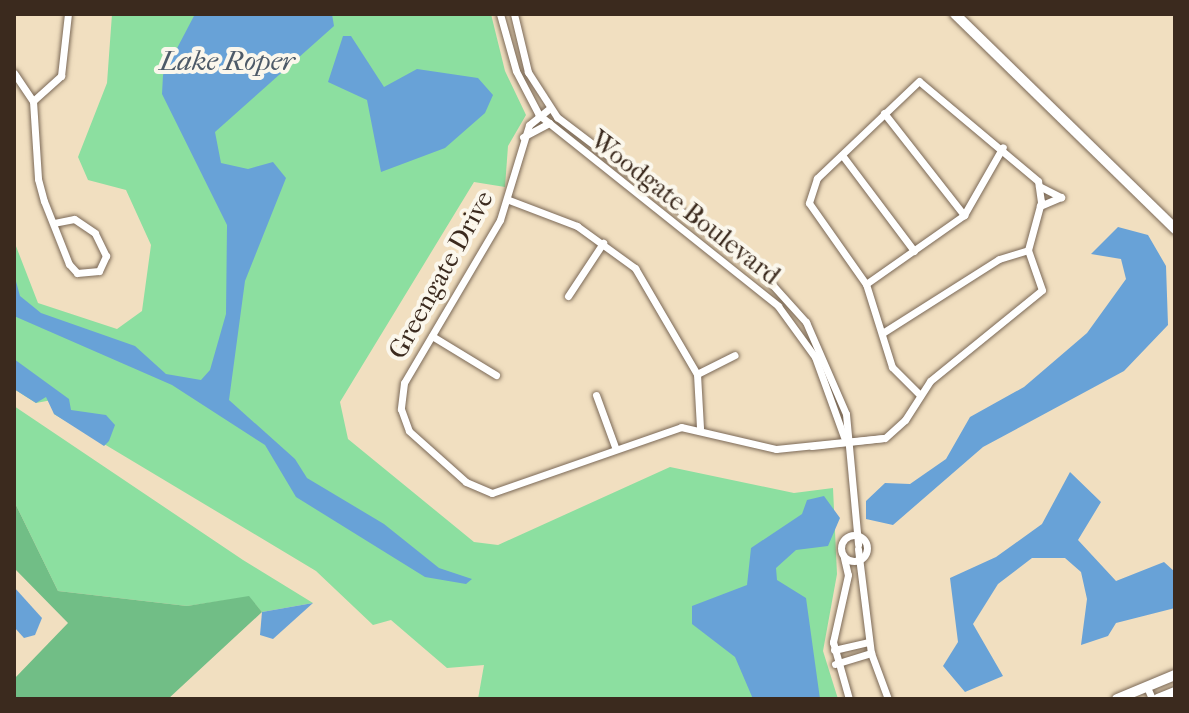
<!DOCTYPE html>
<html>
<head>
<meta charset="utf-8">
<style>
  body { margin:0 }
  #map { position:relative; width:1189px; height:713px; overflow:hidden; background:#f1dfc0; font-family:"IM FELL French Canon",serif }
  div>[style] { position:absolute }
  .green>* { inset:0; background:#8cdfa0 }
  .forest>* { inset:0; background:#71be86 }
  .water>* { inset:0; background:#68a2d7 }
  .roads { filter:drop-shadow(0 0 2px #7b6957) drop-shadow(0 0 2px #7b6957) }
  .street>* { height:7px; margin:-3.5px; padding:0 3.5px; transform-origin:3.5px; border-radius:3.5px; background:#fff }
  .street>.ring { margin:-3.5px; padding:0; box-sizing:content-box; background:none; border:7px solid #fff; border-radius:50% }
  .secondary>* { height:10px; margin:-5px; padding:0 5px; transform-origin:5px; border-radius:5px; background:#fff }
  span { translate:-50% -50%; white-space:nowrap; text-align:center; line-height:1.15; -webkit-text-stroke:8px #fbf7ec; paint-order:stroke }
  .street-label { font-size:26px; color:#3b2a1e }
  .water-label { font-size:28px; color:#4d5a68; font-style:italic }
  .frame { position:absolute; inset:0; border:16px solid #3b2a1e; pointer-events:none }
</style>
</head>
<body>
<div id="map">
  <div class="green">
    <i style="clip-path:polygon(112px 14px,491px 14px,505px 71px,526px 115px,508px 146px,505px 187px,474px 182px,340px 402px,348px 439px,474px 542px,498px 545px,670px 467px,794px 493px,833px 488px,837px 574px,823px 651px,838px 699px,478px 699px,484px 665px,447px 668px,391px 620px,373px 625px,316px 571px,54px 414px,52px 400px,36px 403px,14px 389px,14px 241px,38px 303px,117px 329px,142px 311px,151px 245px,126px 190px,88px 180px,78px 157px,107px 83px)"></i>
    <i style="clip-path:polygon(14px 406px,243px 560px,313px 603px,262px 612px,249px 597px,187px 606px,58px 591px,14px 501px)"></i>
  </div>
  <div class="forest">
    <i style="clip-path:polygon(14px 501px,58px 591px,187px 606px,249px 596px,262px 612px,168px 699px,14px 699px,14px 679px,68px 623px,14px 568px)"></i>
  </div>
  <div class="water">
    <i style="clip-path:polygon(195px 14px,332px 14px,334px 26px,215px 132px,221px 163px,248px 169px,273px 162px,286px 178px,245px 281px,229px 400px,295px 459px,307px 478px,384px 524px,439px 568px,472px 579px,466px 584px,425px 577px,296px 497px,265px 445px,172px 385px,14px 316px,14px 274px,20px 296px,41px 313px,135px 346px,166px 374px,201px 380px,210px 370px,226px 314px,227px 225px,162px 94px,163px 75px)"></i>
    <i style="clip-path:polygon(343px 36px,351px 36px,384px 87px,417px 69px,478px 78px,493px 95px,485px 113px,445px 148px,381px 172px,367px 100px,328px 82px)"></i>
    <i style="clip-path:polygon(1118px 227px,1148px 235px,1166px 266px,1168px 325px,1124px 371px,983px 447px,893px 525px,866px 519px,866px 501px,885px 483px,910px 484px,946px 459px,970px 417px,1024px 387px,1087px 333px,1126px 279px,1121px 259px,1091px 254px)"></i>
    <i style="clip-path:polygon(14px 359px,69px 399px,71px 410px,106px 415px,115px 425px,109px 441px,104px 446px,54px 414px,46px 397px,36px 403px,14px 389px)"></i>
    <i style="clip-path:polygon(1070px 472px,1101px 502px,1078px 540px,1116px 581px,1164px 562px,1175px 572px,1175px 608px,1116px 623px,1108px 636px,1081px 645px,1087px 599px,1081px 572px,1065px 558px,1032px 558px,998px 584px,973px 624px,1003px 676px,965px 692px,943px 666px,958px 642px,950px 578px,996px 557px,1042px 524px)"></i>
    <i style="clip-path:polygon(824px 496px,840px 518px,828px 546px,796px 550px,776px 568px,777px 580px,806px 598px,820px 699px,753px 699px,735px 657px,692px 624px,692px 606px,747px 585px,751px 548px,802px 514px,807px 500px)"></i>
    <i style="clip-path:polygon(14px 587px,42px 618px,35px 635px,24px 638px,14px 627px)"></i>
    <i style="clip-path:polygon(313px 603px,273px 639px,260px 635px,262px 612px)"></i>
  </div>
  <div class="roads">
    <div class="street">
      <i style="left:500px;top:14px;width:59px;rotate:74.3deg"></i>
      <i style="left:516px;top:71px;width:50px;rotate:62.4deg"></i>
      <i style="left:539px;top:115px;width:306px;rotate:38.6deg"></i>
      <i style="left:778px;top:306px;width:63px;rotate:54deg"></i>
      <i style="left:815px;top:357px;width:85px;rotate:70.1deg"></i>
      <i style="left:514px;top:14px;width:60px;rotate:76.4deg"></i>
      <i style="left:528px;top:72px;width:54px;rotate:57.2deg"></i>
      <i style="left:557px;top:117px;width:255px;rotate:37.2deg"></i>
      <i style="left:760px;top:271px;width:69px;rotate:48deg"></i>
      <i style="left:806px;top:322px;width:100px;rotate:66.5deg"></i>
      <i style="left:846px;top:414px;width:131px;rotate:84.7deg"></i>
      <i style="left:14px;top:73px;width:34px;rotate:56deg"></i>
      <i style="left:33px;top:101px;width:78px;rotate:86.3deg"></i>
      <i style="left:38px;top:179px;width:23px;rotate:75deg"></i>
      <i style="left:44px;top:201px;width:68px;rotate:68.4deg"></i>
      <i style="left:69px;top:264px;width:12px;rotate:48deg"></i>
      <i style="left:77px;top:273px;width:22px;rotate:-5deg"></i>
      <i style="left:99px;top:271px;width:17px;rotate:-65deg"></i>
      <i style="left:106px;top:256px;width:25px;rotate:-116deg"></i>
      <i style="left:95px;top:233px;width:25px;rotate:-146deg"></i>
      <i style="left:74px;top:219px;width:20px;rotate:169deg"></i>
      <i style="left:33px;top:101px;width:38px;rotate:-42deg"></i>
      <i style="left:61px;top:76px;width:62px;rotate:-83.6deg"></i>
      <i style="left:550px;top:108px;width:27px;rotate:141deg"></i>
      <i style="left:529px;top:125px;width:99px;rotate:107deg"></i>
      <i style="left:500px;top:220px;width:189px;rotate:120.5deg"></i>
      <i style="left:404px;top:383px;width:26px;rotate:97deg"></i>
      <i style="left:401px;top:409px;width:23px;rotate:70deg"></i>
      <i style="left:409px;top:431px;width:76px;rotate:41.8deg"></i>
      <i style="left:466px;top:482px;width:28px;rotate:23deg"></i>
      <i style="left:492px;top:493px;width:200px;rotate:-19.2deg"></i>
      <i style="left:681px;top:427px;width:98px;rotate:13deg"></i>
      <i style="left:776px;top:449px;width:108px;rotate:-5.9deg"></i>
      <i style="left:884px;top:113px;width:130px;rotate:51.9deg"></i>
      <i style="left:523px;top:137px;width:30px;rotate:-28deg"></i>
      <i style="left:842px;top:155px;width:120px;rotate:53.1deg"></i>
      <i style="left:1039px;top:186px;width:25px;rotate:27deg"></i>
      <i style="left:1061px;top:197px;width:23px;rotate:157deg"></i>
      <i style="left:509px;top:200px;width:73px;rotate:20.9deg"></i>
      <i style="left:577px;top:226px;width:72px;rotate:35.9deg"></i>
      <i style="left:635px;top:268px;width:123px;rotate:59.7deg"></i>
      <i style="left:697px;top:374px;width:54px;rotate:86.8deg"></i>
      <i style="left:866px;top:284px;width:120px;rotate:-35.1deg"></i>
      <i style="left:964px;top:215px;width:78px;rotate:-60.2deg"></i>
      <i style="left:568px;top:296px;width:64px;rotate:-56.6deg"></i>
      <i style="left:884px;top:332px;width:136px;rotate:-32.4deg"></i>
      <i style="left:999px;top:259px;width:30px;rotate:-17deg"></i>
      <i style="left:432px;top:336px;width:75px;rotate:31.4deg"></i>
      <i style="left:697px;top:374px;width:42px;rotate:-26.6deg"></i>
      <i style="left:596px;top:395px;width:55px;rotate:69.9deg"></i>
      <i style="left:812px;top:446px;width:73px;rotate:-6.3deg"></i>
      <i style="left:885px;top:438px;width:27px;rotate:-42deg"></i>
      <i style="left:905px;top:420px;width:46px;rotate:-57.3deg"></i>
      <i style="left:930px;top:381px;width:144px;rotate:-39.1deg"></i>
      <i style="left:1042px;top:290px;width:42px;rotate:-109.3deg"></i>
      <i style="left:1028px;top:250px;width:50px;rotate:-74.8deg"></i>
      <i style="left:1041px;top:202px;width:21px;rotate:-98deg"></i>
      <i style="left:1038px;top:181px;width:155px;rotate:-140deg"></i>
      <i style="left:919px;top:81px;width:141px;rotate:136.4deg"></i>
      <i style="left:817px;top:178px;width:26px;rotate:108deg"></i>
      <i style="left:809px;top:203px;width:99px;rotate:54.9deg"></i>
      <i style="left:866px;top:284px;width:87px;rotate:72.6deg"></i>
      <i style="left:892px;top:367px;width:40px;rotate:45deg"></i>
      <i class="ring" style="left:841px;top:535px;width:19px;height:19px"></i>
      <i style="left:858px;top:549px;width:105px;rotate:82.9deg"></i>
      <i style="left:871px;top:653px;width:49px;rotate:69.7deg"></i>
      <i style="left:844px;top:558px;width:17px;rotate:77deg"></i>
      <i style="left:848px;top:575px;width:69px;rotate:102.6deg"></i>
      <i style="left:833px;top:642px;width:59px;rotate:74.3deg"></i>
      <i style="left:834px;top:650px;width:36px;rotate:-13deg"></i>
      <i style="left:835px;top:664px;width:38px;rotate:-17deg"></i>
      <i style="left:1147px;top:687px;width:13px;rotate:67deg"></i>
    </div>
    <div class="secondary">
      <i style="left:955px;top:14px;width:308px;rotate:44.3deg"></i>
      <i style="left:1117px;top:699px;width:63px;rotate:-22.5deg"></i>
      <i style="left:1158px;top:699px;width:18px;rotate:-22deg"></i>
    </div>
  </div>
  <div class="street-label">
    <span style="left:685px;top:208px;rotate:38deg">Woodgate Boulevard</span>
    <span style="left:441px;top:275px;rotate:-61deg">Greengate Drive</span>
  </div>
  <div class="water-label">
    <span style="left:227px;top:61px">Lake Roper</span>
  </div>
  <div class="frame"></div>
</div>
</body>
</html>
